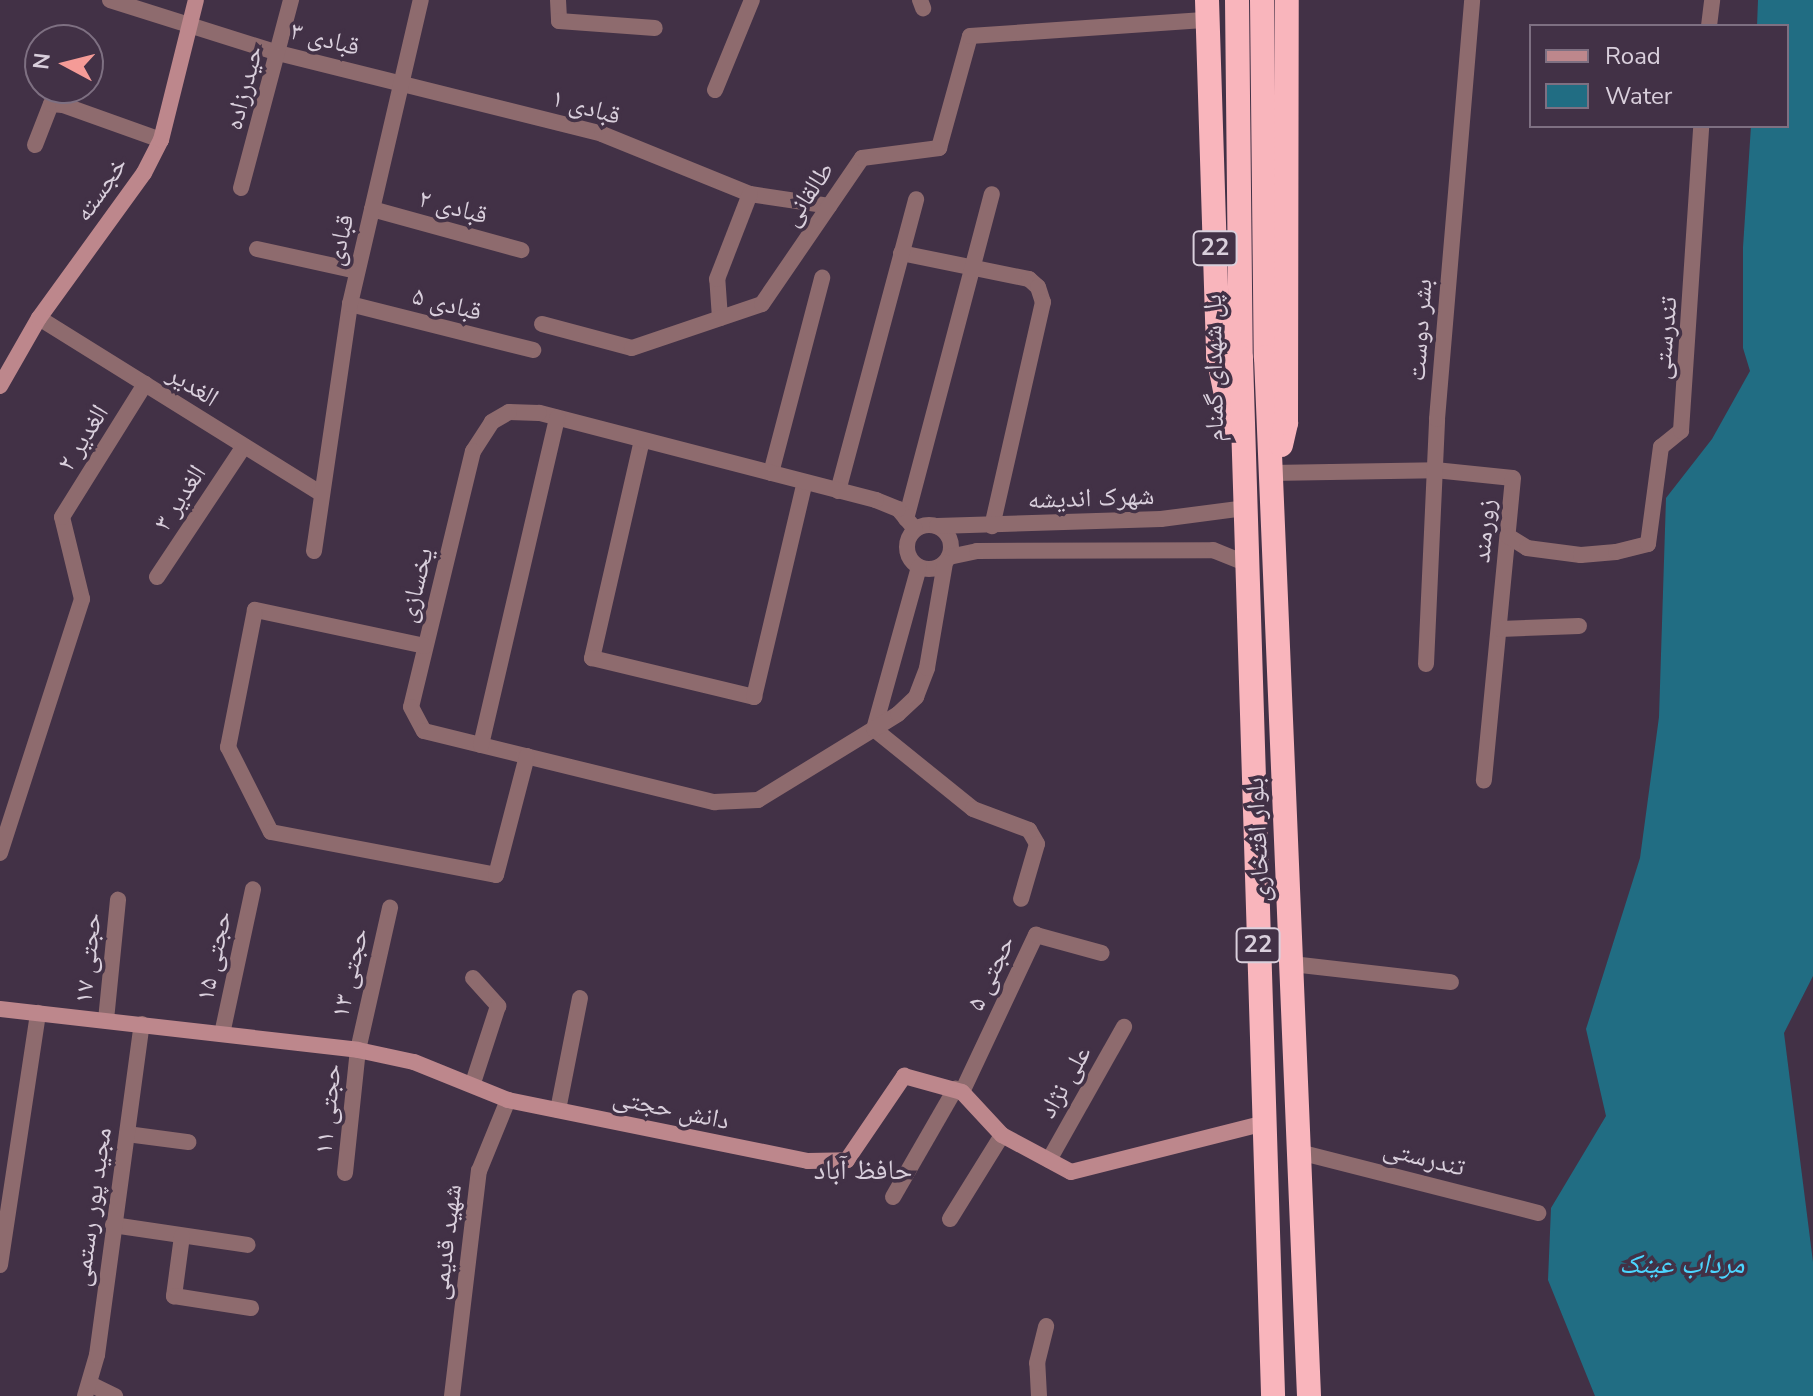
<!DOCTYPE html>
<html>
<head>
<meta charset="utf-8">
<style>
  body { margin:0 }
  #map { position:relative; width:1813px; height:1396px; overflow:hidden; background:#423146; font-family:"Nunito Sans","Noto Naskh Arabic",sans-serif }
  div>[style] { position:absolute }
  .water>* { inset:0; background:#216d83 }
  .street>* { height:16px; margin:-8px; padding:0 8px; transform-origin:8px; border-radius:8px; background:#8e6b6e }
  .street>.ring { margin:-8px; padding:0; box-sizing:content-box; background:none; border:16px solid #8e6b6e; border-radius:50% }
  .secondary>* { height:16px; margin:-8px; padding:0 8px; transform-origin:8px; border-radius:8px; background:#bd878c }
  .highway>* { height:24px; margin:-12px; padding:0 12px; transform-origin:12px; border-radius:12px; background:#f9b5bc }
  span { translate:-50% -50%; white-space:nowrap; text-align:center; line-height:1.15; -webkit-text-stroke:7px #423146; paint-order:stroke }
  .shield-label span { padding:2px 6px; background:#423146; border:2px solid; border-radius:6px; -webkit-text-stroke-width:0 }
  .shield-label { font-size:24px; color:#d9cfdc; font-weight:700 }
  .street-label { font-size:26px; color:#d9cfdc }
  .neighbourhood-label { font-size:28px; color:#d9cfdc }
  .water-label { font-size:28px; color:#4bd5fe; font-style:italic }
  .legend { position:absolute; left:1529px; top:24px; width:260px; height:104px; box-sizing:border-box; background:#423146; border:2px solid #7e7082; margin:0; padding:10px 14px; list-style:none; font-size:24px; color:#d9cfdc }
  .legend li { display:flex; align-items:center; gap:16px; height:40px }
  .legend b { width:40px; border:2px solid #7e7082 }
  .north { position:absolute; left:24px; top:24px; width:80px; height:80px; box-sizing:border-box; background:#423146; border:2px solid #7e7082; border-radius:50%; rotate:277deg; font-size:22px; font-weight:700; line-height:32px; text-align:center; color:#d9cfdc }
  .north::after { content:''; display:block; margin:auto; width:28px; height:36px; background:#f59b97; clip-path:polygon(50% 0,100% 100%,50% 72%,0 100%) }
</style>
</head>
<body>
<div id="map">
  <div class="water">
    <i style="clip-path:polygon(1758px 0,1813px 0,1813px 976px,1784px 1033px,1813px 1262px,1813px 1396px,1595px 1396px,1548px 1280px,1551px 1208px,1606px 1116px,1586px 1029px,1640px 858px,1659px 717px,1666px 498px,1712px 439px,1750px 371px,1743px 348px,1743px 247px,1751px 126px,1787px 126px,1787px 26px,1757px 26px)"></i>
  </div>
  <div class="street">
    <i style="left:110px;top:0;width:176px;rotate:17.5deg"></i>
    <i style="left:278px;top:53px;width:334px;rotate:14deg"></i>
    <i style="left:602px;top:134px;width:160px;rotate:22.1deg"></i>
    <i style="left:750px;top:194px;width:80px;rotate:8.6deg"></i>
    <i style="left:558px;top:0;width:21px;rotate:87deg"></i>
    <i style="left:559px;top:21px;width:96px;rotate:4.2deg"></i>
    <i style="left:920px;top:0;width:9px;rotate:69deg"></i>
    <i style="left:1709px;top:26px;width:26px;rotate:-83deg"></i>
    <i style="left:715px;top:90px;width:97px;rotate:-67.7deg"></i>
    <i style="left:35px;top:145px;width:44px;rotate:-68.7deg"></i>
    <i style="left:51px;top:104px;width:12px;rotate:5deg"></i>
    <i style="left:63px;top:105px;width:104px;rotate:19.7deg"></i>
    <i style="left:241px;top:188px;width:195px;rotate:-75.1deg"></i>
    <i style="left:372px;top:209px;width:155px;rotate:15.4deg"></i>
    <i style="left:257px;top:249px;width:102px;rotate:12.4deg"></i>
    <i style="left:901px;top:253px;width:131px;rotate:11.5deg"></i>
    <i style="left:1029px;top:279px;width:12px;rotate:42deg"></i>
    <i style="left:1038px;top:287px;width:16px;rotate:72deg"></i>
    <i style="left:1043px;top:302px;width:230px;rotate:102.8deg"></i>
    <i style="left:350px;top:304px;width:189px;rotate:14.1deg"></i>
    <i style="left:39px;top:318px;width:333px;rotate:31.9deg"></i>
    <i style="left:720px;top:318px;width:39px;rotate:-94deg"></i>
    <i style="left:717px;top:279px;width:91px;rotate:-68.8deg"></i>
    <i style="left:542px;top:324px;width:93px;rotate:14.9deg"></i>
    <i style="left:632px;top:348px;width:137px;rotate:-18.7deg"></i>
    <i style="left:762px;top:304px;width:177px;rotate:-55.6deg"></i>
    <i style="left:862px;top:158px;width:78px;rotate:-7.4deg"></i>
    <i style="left:939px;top:148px;width:116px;rotate:-74.5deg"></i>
    <i style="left:970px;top:36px;width:238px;rotate:-3.9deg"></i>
    <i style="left:642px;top:440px;width:224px;rotate:102.9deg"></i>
    <i style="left:592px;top:658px;width:167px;rotate:13.5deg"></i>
    <i style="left:754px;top:697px;width:221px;rotate:-76.7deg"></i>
    <i style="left:771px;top:473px;width:202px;rotate:-75.3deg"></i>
    <i style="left:1271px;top:473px;width:164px;rotate:-1deg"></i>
    <i style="left:1435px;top:470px;width:78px;rotate:5.9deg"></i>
    <i style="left:1513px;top:478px;width:304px;rotate:95.5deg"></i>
    <i style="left:838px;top:491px;width:302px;rotate:-75deg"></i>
    <i style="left:906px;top:519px;width:336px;rotate:-75.2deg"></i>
    <i class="ring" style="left:907px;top:525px;width:28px;height:28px"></i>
    <i style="left:937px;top:526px;width:224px;rotate:-1.8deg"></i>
    <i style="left:1161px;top:519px;width:86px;rotate:-7.4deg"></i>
    <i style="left:915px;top:529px;width:26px;rotate:-130deg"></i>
    <i style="left:898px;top:509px;width:24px;rotate:-158deg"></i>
    <i style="left:876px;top:500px;width:348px;rotate:-165.5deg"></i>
    <i style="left:539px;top:413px;width:30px;rotate:-178deg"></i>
    <i style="left:509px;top:412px;width:20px;rotate:150deg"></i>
    <i style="left:492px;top:422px;width:35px;rotate:123deg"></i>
    <i style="left:473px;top:451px;width:263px;rotate:103.6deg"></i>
    <i style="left:411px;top:707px;width:27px;rotate:62deg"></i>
    <i style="left:424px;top:731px;width:299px;rotate:13.8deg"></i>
    <i style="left:714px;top:802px;width:44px;rotate:-2.6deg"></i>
    <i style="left:758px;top:800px;width:136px;rotate:-31.5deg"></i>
    <i style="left:874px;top:729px;width:127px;rotate:38.9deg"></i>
    <i style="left:973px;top:809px;width:60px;rotate:20.6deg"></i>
    <i style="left:1029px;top:830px;width:16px;rotate:60deg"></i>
    <i style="left:1037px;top:844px;width:57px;rotate:106.2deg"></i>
    <i style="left:1508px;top:536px;width:22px;rotate:32deg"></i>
    <i style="left:1527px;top:548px;width:54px;rotate:7.4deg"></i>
    <i style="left:1581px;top:555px;width:35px;rotate:-5deg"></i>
    <i style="left:1616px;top:552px;width:33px;rotate:-14deg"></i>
    <i style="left:1648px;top:544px;width:98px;rotate:-82.4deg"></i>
    <i style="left:1661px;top:447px;width:26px;rotate:-39deg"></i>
    <i style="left:1681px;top:431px;width:306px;rotate:-86.2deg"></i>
    <i style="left:314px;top:551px;width:250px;rotate:-81.7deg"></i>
    <i style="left:350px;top:304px;width:312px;rotate:-76.9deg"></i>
    <i style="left:949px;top:557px;width:29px;rotate:-12deg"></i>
    <i style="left:977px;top:551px;width:236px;rotate:-0.2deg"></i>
    <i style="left:1213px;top:550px;width:37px;rotate:22deg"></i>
    <i style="left:919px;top:567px;width:168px;rotate:105.5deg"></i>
    <i style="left:874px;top:729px;width:28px;rotate:-32deg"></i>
    <i style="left:898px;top:714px;width:25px;rotate:-43deg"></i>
    <i style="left:916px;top:697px;width:31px;rotate:-69deg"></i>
    <i style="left:927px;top:668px;width:107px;rotate:-80.3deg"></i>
    <i style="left:157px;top:577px;width:157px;rotate:-56.4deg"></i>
    <i style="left:1500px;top:629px;width:79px;rotate:-2.2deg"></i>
    <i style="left:425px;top:646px;width:174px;rotate:-168deg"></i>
    <i style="left:255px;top:610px;width:140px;rotate:101.1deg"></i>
    <i style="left:228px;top:747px;width:95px;rotate:63.2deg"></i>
    <i style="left:271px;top:832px;width:229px;rotate:10.8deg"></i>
    <i style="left:496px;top:875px;width:123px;rotate:-75.4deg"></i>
    <i style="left:1426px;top:664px;width:245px;rotate:-87.4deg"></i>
    <i style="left:1437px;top:419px;width:420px;rotate:-85.2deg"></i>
    <i style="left:481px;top:745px;width:336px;rotate:-76.9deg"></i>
    <i style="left:0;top:853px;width:267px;rotate:-72.1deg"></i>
    <i style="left:82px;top:599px;width:84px;rotate:-103.7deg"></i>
    <i style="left:62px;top:517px;width:157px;rotate:-58deg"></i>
    <i style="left:1292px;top:964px;width:160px;rotate:6.5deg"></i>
    <i style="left:473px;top:978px;width:38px;rotate:48deg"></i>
    <i style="left:498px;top:1006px;width:81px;rotate:108deg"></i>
    <i style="left:106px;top:1020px;width:121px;rotate:-84.3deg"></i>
    <i style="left:222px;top:1034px;width:148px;rotate:-77.9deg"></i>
    <i style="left:962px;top:1092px;width:174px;rotate:-64.8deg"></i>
    <i style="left:1036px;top:935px;width:68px;rotate:15.3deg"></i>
    <i style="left:558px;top:1110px;width:114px;rotate:-78.9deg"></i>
    <i style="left:127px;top:1134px;width:62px;rotate:7.5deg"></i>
    <i style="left:1299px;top:1152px;width:247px;rotate:14.3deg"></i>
    <i style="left:1049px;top:1160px;width:153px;rotate:-60.6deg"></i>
    <i style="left:345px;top:1173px;width:124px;rotate:-84deg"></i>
    <i style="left:358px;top:1050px;width:146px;rotate:-77.3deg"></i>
    <i style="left:893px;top:1197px;width:125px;rotate:-60.1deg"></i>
    <i style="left:950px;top:1219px;width:99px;rotate:-58.2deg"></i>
    <i style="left:113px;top:1225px;width:136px;rotate:8.4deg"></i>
    <i style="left:182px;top:1236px;width:61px;rotate:97.6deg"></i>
    <i style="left:174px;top:1296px;width:78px;rotate:8.9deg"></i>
    <i style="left:0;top:1265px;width:255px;rotate:-81.4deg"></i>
    <i style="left:90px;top:1384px;width:28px;rotate:26deg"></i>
    <i style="left:85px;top:1396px;width:43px;rotate:-73.7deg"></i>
    <i style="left:97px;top:1355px;width:334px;rotate:-82.3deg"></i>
    <i style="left:452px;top:1396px;width:227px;rotate:-83.2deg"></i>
    <i style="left:479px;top:1171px;width:77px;rotate:-67.8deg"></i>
    <i style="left:1039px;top:1396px;width:33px;rotate:-93deg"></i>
    <i style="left:1037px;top:1363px;width:38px;rotate:-76deg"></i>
  </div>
  <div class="secondary">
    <i style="left:0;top:386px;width:78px;rotate:-60.2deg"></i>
    <i style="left:39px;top:318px;width:179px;rotate:-54.1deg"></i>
    <i style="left:144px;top:173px;width:37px;rotate:-63deg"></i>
    <i style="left:161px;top:140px;width:144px;rotate:-76deg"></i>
    <i style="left:0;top:1009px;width:360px;rotate:6.5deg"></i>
    <i style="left:358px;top:1050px;width:57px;rotate:12.1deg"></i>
    <i style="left:414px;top:1062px;width:101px;rotate:22deg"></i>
    <i style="left:508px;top:1100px;width:306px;rotate:11.5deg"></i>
    <i style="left:808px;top:1161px;width:39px;rotate:-1deg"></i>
    <i style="left:847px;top:1160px;width:102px;rotate:-55.8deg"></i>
    <i style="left:904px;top:1076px;width:60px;rotate:15.4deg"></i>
    <i style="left:962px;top:1092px;width:59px;rotate:47.1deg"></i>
    <i style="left:1002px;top:1135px;width:78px;rotate:28.2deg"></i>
    <i style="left:1071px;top:1172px;width:200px;rotate:-14.2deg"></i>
  </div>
  <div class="highway">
    <i style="left:1207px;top:0;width:356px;rotate:88.2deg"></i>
    <i style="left:1218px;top:356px;width:70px;rotate:78.5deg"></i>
    <i style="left:1237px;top:0;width:358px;rotate:89.4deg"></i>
    <i style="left:1241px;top:358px;width:1038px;rotate:88.23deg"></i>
    <i style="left:1262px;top:0;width:357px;rotate:89.4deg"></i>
    <i style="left:1266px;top:357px;width:1040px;rotate:87.63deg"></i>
    <i style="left:1281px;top:445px;width:23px;rotate:-77deg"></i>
    <i style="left:1286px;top:423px;width:423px;rotate:-89.9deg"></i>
  </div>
  <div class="shield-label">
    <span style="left:1215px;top:248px">22</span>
    <span style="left:1258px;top:945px">22</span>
  </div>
  <div class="street-label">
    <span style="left:325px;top:39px;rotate:14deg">قبادی ۳</span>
    <span style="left:244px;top:88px;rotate:-75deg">حیدرزاده</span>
    <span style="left:586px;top:107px;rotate:16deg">قبادی ۱</span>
    <span style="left:101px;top:189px;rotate:-55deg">خجسته</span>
    <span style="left:808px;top:194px;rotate:-56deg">طالقانی</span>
    <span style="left:453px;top:207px;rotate:15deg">قبادی ۲</span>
    <span style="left:340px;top:240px;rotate:-77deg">قبادی</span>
    <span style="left:447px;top:304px;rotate:14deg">قبادی ۵</span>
    <span style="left:1420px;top:330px;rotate:-86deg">بشر دوست</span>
    <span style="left:1665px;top:338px;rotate:-85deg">تندرستی</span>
    <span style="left:1214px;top:368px;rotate:-91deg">پل شهدای گمنام</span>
    <span style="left:193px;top:386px;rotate:32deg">الغدیر</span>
    <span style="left:83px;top:438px;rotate:-58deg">الغدیر ۲</span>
    <span style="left:180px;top:498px;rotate:-57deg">الغدیر ۳</span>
    <span style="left:1091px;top:498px;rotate:-2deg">شهرک اندیشه</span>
    <span style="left:1484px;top:531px;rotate:-85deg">زورمند</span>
    <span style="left:416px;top:585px;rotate:-76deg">یخسازی</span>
    <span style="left:1258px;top:840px;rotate:-93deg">بلوار افتخاری</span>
    <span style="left:214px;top:956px;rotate:-78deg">حجتی ۱۵</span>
    <span style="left:88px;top:958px;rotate:-84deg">حجتی ۱۷</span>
    <span style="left:350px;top:973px;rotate:-77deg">حجتی ۱۳</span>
    <span style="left:991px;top:973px;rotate:-65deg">حجتی ۵</span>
    <span style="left:1065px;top:1082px;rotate:-60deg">علی نژاد</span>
    <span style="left:328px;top:1109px;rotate:-84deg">حجتی ۱۱</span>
    <span style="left:671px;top:1109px;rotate:12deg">دانش حجتی</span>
    <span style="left:1424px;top:1158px;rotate:14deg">تندرستی</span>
    <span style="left:92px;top:1207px;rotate:-82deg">مجید پور رستمی</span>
    <span style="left:446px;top:1242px;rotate:-83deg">شهید قدیمی</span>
  </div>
  <div class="neighbourhood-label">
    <span style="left:863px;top:1170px">حافظ آباد</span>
  </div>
  <div class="water-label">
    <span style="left:1682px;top:1264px">مرداب عینک</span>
  </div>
  <ul class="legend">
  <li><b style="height:10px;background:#bd878c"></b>Road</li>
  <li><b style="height:22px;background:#216d83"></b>Water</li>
  </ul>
  <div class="north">N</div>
</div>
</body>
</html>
